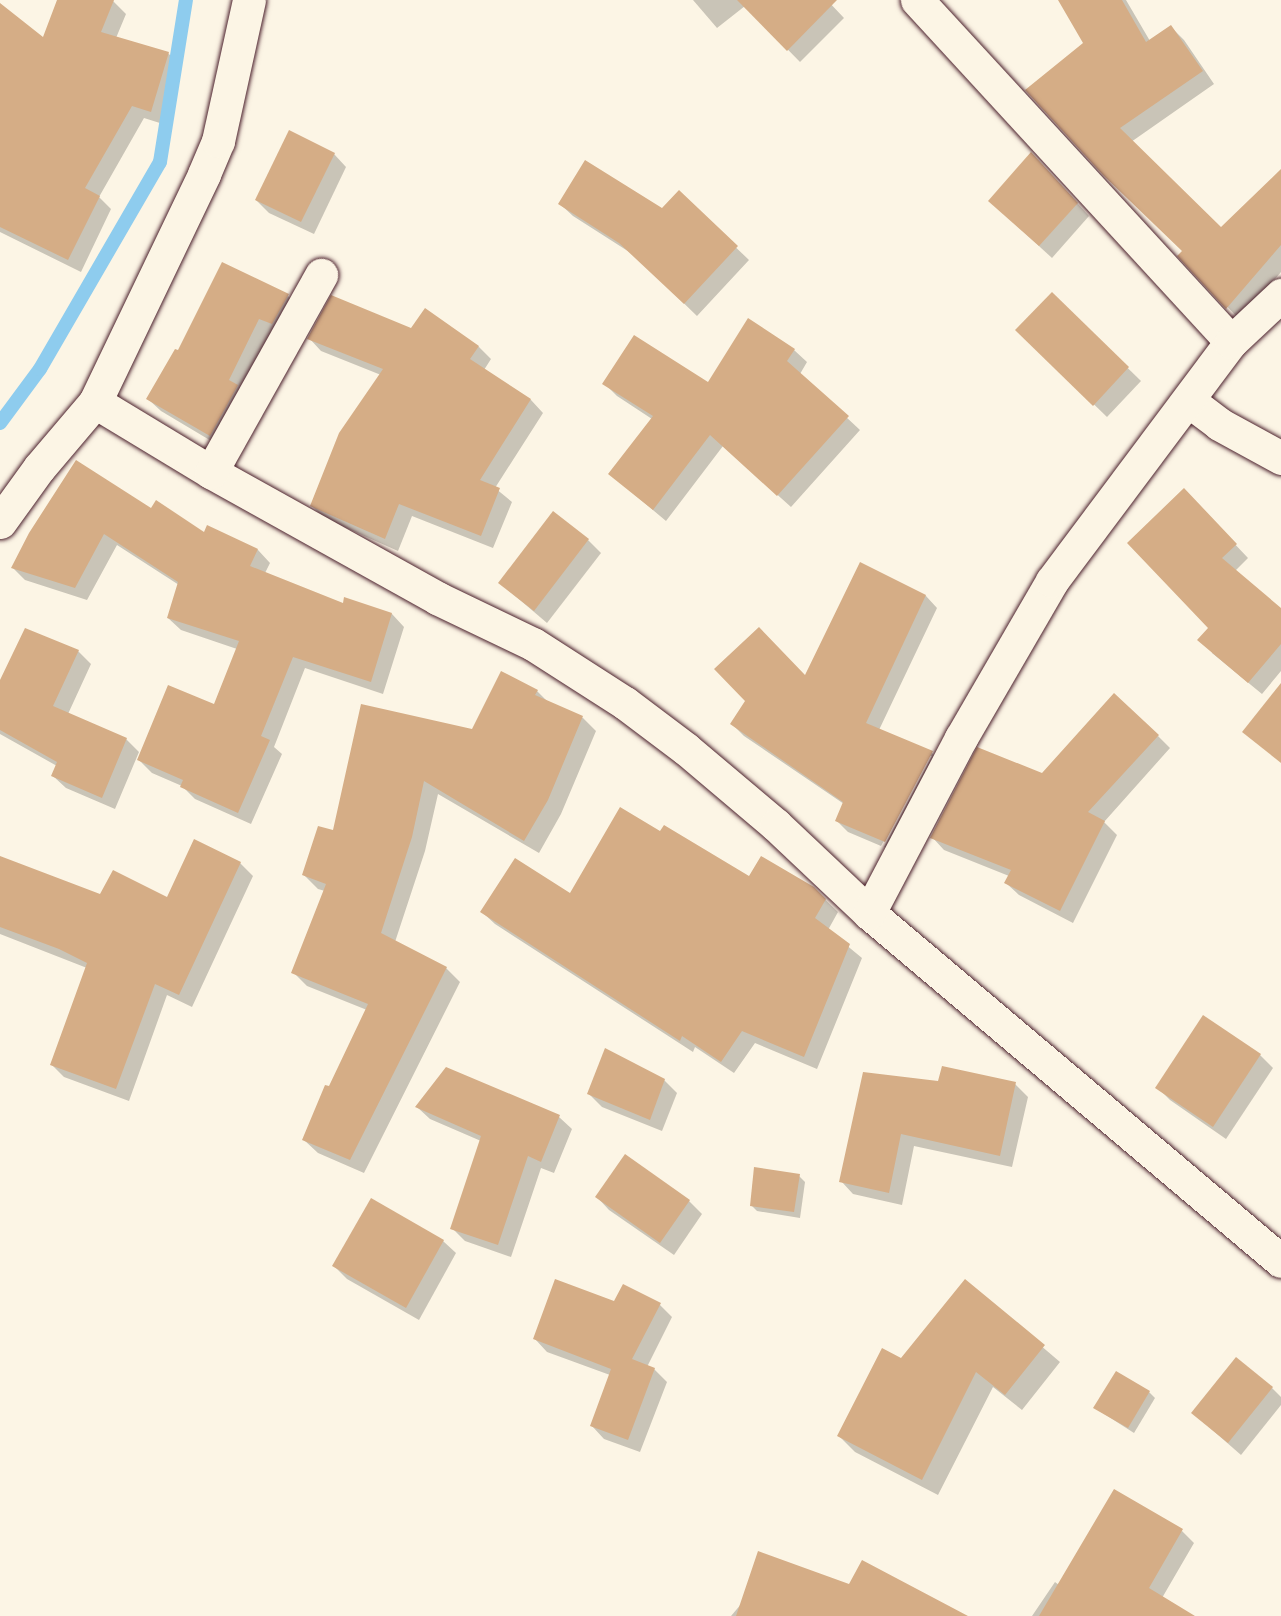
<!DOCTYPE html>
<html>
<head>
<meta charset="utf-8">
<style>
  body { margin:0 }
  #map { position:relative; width:1281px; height:1616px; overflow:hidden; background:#fcf5e5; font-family:"Shantell Sans",sans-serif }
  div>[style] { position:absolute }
  .shadow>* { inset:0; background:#0003 }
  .stream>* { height:14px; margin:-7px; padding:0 7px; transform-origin:7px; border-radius:7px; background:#8eccee }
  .building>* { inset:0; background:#d5ad86 }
  .roads { filter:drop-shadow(0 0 2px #4a1f2b) drop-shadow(0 0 2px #4a1f2b) }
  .minor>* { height:33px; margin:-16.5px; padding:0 16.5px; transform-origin:16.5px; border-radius:16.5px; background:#fcf5e5 }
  span { translate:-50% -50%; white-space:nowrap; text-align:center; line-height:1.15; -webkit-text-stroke:6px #fcf5e5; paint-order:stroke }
</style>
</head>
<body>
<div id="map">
  <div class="shadow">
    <i style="clip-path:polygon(58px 0,113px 1px,126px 14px,116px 38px,168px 53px,180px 66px,163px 124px,144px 118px,99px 197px,111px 209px,81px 272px,0 232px,0 5px,43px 39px)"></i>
    <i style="clip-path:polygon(693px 0,827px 0,844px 18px,800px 62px,745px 6px,717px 28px)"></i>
    <i style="clip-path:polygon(1063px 0,1126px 0,1150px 41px,1171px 27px,1184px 40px,1214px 84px,1131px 142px,1221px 230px,1281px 171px,1281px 272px,1240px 320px,1179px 256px,1183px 251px,1104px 174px,1085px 43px)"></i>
    <i style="clip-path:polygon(334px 154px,346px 167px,314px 234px,269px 213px,256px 200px)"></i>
    <i style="clip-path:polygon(1044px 167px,1089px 216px,1052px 258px,1003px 213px)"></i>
    <i style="clip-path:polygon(679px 193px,749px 260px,697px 316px,634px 255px,573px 216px,560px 204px,663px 210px)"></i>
    <i style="clip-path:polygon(1052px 294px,1141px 381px,1107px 417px,1017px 330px)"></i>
    <i style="clip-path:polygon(288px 296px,300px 308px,223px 448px,161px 411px,148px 399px,179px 352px)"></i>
    <i style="clip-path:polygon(425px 310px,479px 347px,491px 359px,484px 370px,531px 400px,543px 413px,495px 488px,512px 502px,493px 548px,412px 516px,398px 551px,324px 518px,311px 505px,381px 375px,321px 351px,309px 338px,411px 330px)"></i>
    <i style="clip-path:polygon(794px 350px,807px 362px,800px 374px,860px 430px,791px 507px,723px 446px,666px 521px,610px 474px,652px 419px,617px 396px,604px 383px,708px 384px)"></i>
    <i style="clip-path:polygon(1196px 503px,1248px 558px,1235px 571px,1281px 610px,1281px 671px,1262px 694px,1212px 653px)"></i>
    <i style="clip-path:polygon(151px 510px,204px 534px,258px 550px,270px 563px,265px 573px,343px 605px,392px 614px,404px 627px,383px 694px,305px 668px,274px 747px,282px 754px,251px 824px,195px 799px,182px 786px,152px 773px,139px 760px,214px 706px,237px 649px,181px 630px,168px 618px,179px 585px,117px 545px,87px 600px,25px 580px,12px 567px)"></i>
    <i style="clip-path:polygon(588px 540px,601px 553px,547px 623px,500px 583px)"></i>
    <i style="clip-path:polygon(860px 564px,926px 596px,937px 608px,879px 730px,932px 753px,943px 764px,897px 853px,884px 847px,932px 756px,929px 756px,881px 846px,848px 832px,837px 821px,844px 804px,744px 736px,732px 724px,806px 677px)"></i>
    <i style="clip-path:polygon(78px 651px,91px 664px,68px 714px,126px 739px,139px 752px,115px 809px,66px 788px,53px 776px,57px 766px,0 734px,0 680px)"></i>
    <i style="clip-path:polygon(537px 691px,549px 703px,583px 718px,596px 731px,561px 814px,539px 853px,438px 794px,425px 851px,395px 942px,446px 968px,460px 982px,364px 1173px,318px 1153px,304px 1140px,367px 1010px,307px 986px,293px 972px,325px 891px,318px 889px,304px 875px,334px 832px,473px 731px)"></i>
    <i style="clip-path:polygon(1158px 736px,1170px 748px,1104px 822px,1117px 835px,1073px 923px,1019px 895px,1006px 883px,1009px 876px,944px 850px,932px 837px,1042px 775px)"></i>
    <i style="clip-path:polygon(661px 833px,750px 878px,813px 888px,838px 912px,828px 930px,862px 958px,817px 1069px,755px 1043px,734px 1073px,695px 1047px,693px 1052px,495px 924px,482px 912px,570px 895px)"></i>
    <i style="clip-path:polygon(0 859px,101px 896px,167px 899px,240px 863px,253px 876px,192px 1007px,167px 995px,129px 1101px,64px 1077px,51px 1064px,87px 968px,0 934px)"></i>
    <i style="clip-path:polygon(1260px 1055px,1273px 1068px,1226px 1139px,1170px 1100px,1157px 1087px)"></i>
    <i style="clip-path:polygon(447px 1069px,559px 1117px,572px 1129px,554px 1173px,541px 1168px,511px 1257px,465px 1241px,452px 1228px,481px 1141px,430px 1119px,417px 1107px)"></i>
    <i style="clip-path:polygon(664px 1080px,677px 1093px,662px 1131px,602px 1107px,589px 1094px)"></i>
    <i style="clip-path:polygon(940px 1082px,1015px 1084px,1028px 1097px,1012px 1167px,914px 1146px,902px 1205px,853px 1194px,841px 1181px)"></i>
    <i style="clip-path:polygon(625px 1156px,689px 1201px,702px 1214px,674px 1255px,609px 1210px,597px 1197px)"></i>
    <i style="clip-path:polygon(799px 1176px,805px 1182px,800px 1218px,757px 1211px,751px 1205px)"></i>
    <i style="clip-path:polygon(443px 1241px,456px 1253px,419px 1320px,347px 1279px,334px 1266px)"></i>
    <i style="clip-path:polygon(965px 1281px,1060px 1362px,1022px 1410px,993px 1387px,938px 1495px,855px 1452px,839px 1436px)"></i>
    <i style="clip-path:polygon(660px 1305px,672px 1317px,647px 1367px,654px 1369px,667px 1382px,640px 1452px,604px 1439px,592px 1426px,610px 1375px,547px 1352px,535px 1339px)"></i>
    <i style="clip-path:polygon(1272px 1388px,1281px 1397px,1281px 1405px,1241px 1455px,1193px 1413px)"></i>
    <i style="clip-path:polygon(1149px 1392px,1155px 1398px,1134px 1433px,1095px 1408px)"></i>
    <i style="clip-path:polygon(1182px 1531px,1194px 1543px,1162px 1598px,1192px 1616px,1032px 1616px,1055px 1582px,1059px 1585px)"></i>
    <i style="clip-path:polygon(742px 1603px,963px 1616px,731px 1616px)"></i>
  </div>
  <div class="stream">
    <i style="left:0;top:423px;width:67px;rotate:-53.5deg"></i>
    <i style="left:40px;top:369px;width:239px;rotate:-59.9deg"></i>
    <i style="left:160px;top:162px;width:164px;rotate:-80.9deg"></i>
  </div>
  <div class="building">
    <i style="clip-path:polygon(57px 0,114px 0,101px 32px,169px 52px,151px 112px,132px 106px,85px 188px,100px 196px,68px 260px,0 227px,0 3px,43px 37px)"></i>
    <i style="clip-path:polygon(737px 0,837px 0,787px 51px)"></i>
    <i style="clip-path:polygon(1058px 0,1122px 0,1146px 42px,1171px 25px,1203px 71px,1120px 128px,1221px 227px,1281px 169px,1281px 245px,1226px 309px,1177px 256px,1182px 251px,1103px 175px,1025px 90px,1083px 43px)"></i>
    <i style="clip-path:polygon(289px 130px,335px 153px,301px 222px,255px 200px)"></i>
    <i style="clip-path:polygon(1031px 152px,1078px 203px,1039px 246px,988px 201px)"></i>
    <i style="clip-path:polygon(585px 160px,662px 208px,679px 190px,738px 246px,684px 304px,619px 243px,558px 204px)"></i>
    <i style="clip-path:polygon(222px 262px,289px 294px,272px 324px,259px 319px,229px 380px,238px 385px,210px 436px,146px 399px,175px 349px,178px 350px)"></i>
    <i style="clip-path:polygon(1052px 292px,1129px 367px,1093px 406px,1015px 330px)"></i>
    <i style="clip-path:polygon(331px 295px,411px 328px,425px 308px,479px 346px,470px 359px,531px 399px,480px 480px,500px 488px,481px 536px,399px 504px,385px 539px,310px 506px,339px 433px,383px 369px,307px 339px)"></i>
    <i style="clip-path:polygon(748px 318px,795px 349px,787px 361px,849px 416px,777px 496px,710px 435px,653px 510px,608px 474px,653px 416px,602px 384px,634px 335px,708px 382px)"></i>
    <i style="clip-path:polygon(76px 460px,151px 508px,156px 500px,204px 532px,207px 525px,258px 549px,250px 566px,343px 603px,344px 597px,392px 613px,371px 682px,293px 657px,261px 736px,270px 740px,238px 813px,180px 787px,183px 780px,137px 760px,168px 685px,214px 704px,239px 641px,167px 618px,178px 582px,104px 534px,75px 588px,11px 568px,29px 533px)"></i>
    <i style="clip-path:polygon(1184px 488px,1237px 544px,1222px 558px,1281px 608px,1281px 644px,1248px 683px,1197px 640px,1208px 628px,1127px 543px)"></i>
    <i style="clip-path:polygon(553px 511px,589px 539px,534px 611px,498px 583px)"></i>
    <i style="clip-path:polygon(860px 562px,926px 595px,866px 723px,933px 751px,885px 842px,835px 821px,843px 802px,730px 724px,745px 701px,714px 669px,759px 627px,805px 675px)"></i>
    <i style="clip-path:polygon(25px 628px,79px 650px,53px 706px,127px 738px,102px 798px,51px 776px,57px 762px,0 730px,0 680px)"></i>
    <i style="clip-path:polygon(501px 671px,538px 690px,535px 695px,583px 716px,548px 800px,524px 841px,424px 781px,412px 837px,381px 933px,447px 967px,350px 1160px,302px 1140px,325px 1085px,329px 1086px,368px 1004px,291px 973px,326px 884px,302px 875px,318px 826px,333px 830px,361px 704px,472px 729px)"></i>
    <i style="clip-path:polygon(1281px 683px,1281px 763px,1242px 732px)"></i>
    <i style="clip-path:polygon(1114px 693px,1159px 735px,1088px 812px,1105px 821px,1060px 911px,1004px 883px,1011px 870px,930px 838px,977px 747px,1042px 773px)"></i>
    <i style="clip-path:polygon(620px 807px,660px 831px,664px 825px,749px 876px,761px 856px,814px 887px,826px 899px,815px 918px,850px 944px,804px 1057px,742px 1031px,721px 1062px,682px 1036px,680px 1041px,480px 912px,515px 858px,570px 893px)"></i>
    <i style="clip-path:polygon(194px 839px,241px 862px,179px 995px,155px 984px,116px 1089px,50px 1065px,87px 963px,59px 949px,0 927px,0 856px,100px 894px,113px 870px,167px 897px)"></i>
    <i style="clip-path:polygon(1203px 1015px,1261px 1054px,1213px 1127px,1155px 1088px)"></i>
    <i style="clip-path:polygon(605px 1048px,665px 1079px,650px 1120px,587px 1094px)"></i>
    <i style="clip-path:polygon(942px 1066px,1016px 1082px,1000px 1156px,901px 1134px,889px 1193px,839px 1182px,863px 1072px,938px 1081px)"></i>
    <i style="clip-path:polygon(446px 1067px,560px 1115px,541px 1162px,528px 1156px,498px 1245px,450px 1229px,481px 1136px,415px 1107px)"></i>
    <i style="clip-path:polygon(625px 1154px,690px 1200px,660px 1243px,595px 1197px)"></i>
    <i style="clip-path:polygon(754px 1167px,800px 1174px,794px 1212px,750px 1206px)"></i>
    <i style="clip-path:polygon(371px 1198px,444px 1240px,406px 1308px,332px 1266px)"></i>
    <i style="clip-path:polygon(555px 1279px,614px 1301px,623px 1284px,661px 1303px,632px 1359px,655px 1368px,628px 1440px,590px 1426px,611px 1369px,533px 1339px)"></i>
    <i style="clip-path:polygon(965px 1279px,1045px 1345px,1005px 1395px,976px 1372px,922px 1480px,837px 1436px,882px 1348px,901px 1358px)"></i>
    <i style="clip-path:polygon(1236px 1357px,1273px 1387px,1228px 1443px,1191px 1413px)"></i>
    <i style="clip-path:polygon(1116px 1371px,1150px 1391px,1128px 1428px,1093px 1408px)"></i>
    <i style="clip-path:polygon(1114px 1489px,1183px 1529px,1149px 1588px,1195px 1616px,1039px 1616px)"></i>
    <i style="clip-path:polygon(758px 1551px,849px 1584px,862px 1560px,968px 1616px,736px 1616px)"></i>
  </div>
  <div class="roads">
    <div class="minor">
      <i style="left:917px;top:0;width:464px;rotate:47.4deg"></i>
      <i style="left:1189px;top:401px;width:38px;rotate:37deg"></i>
      <i style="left:1219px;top:424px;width:71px;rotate:28.7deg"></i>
      <i style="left:95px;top:402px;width:135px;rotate:31.1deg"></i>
      <i style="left:211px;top:472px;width:259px;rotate:29.1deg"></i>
      <i style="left:437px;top:598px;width:106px;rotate:25.6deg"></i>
      <i style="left:533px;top:644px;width:109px;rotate:32.7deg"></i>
      <i style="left:625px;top:703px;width:76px;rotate:37deg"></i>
      <i style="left:686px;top:749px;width:118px;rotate:40.2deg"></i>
      <i style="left:776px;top:825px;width:128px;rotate:43.4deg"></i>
      <i style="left:869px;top:913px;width:539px;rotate:40.19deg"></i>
      <i style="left:211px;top:472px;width:226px;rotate:-60.8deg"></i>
      <i style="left:0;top:522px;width:67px;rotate:-54.2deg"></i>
      <i style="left:39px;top:468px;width:87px;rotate:-49.7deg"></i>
      <i style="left:95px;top:402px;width:253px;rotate:-64.4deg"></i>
      <i style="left:204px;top:174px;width:36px;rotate:-67deg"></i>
      <i style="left:218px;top:141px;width:144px;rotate:-77.6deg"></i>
      <i style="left:869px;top:913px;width:198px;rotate:-62.3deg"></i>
      <i style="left:961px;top:738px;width:181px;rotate:-59.9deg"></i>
      <i style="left:1052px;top:581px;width:299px;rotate:-53.2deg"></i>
      <i style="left:1231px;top:342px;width:69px;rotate:-43.2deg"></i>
    </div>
  </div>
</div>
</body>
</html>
